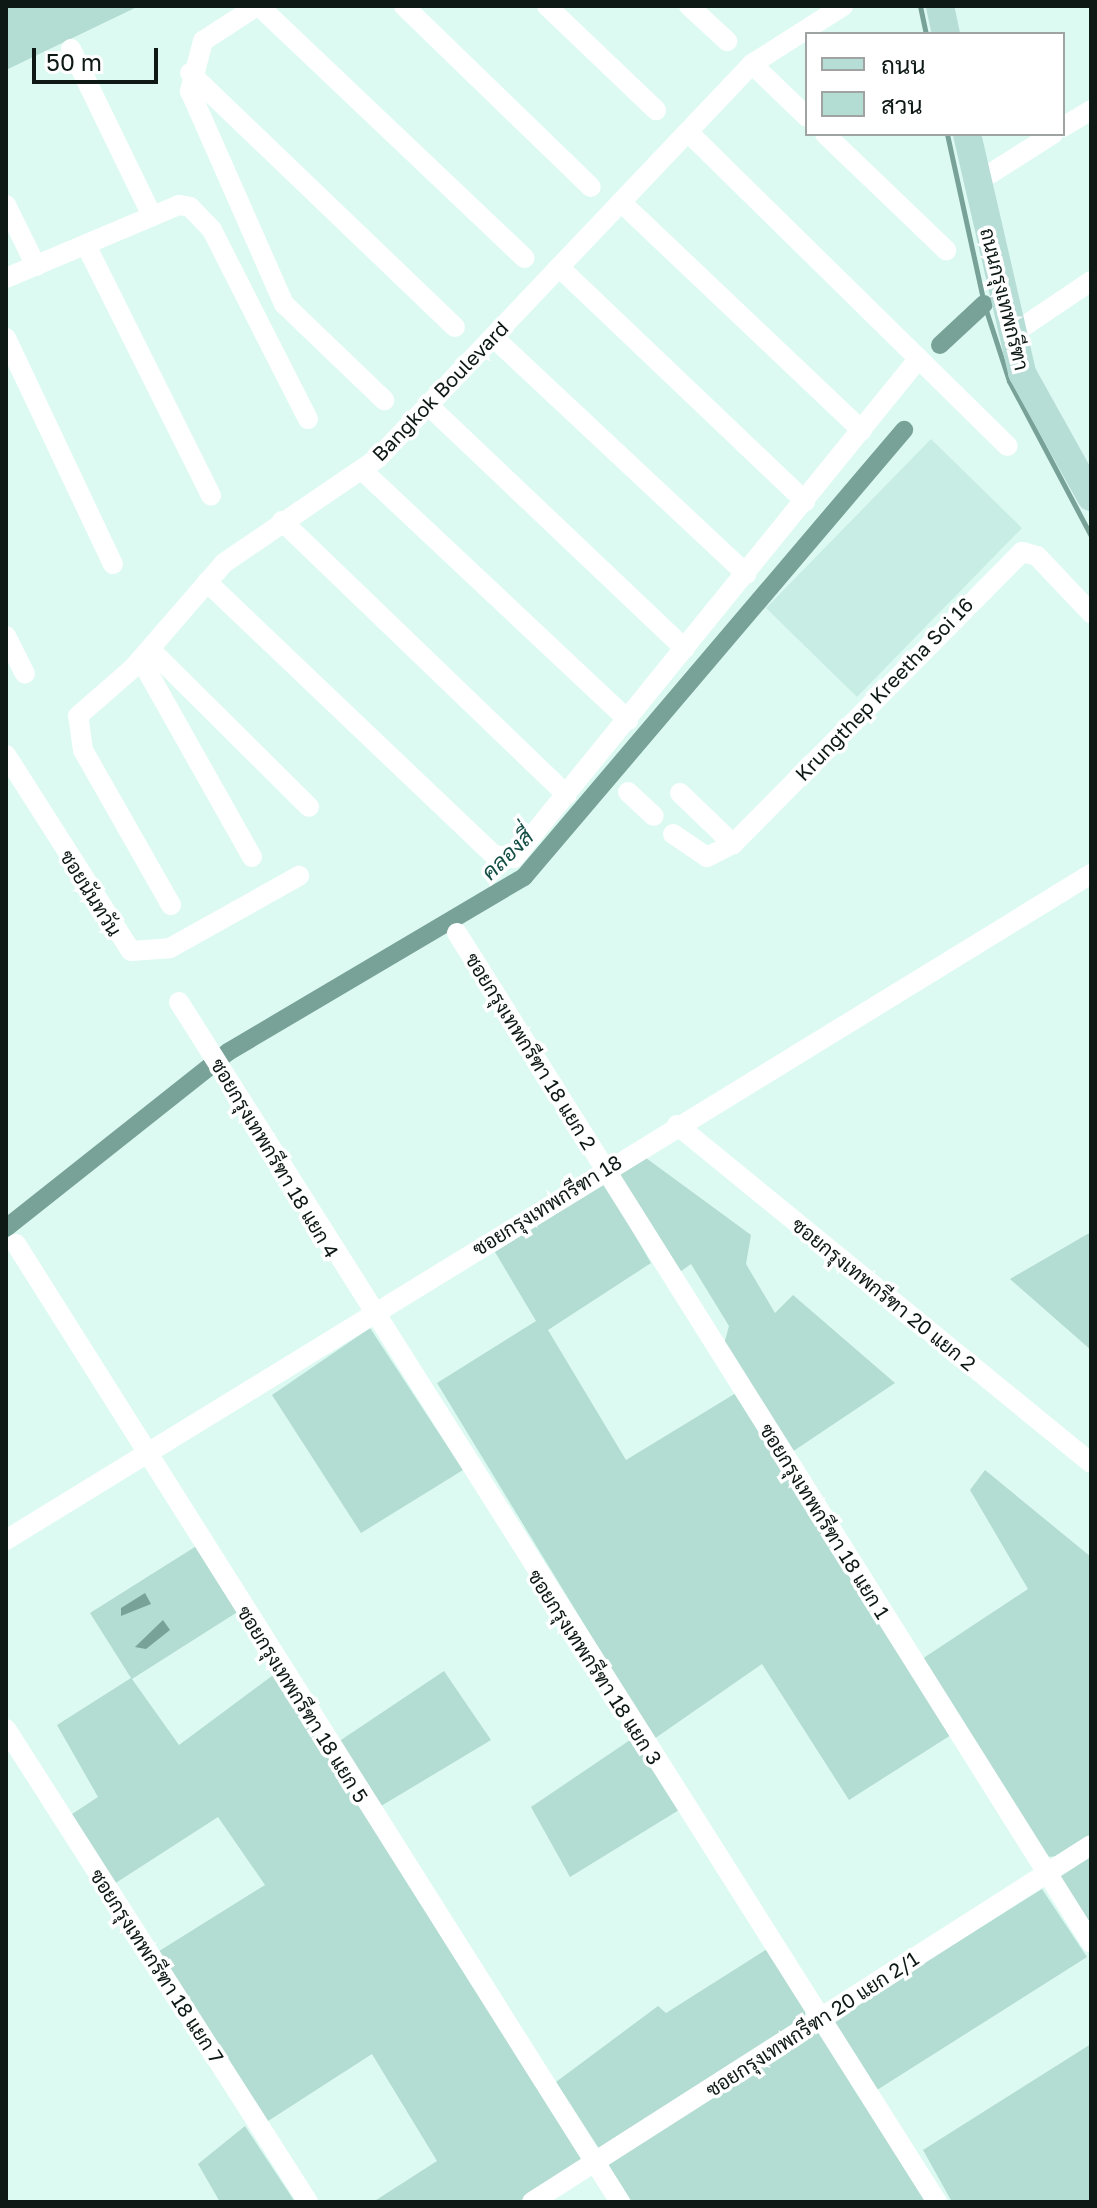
<!DOCTYPE html>
<html>
<head>
<meta charset="utf-8">
<style>
  body { margin:0 }
  #map { position:relative; width:1097px; height:2208px; overflow:hidden; background:#ddfaf2; font-family:"Golos Text",Sarabun,sans-serif }
  div>[style] { position:absolute }
  .built>* { inset:0; background:#c7ede4 }
  .green>* { inset:0; background:#b3dcd2 }
  .water>* { inset:0; background:#78a298 }
  .stream>* { height:5px; margin:-2.5px; padding:0 2.5px; transform-origin:2.5px; border-radius:2.5px; background:#78a298 }
  .canal>* { height:18px; margin:-9px; padding:0 9px; transform-origin:9px; border-radius:9px; background:#78a298 }
  .minor>* { height:20px; margin:-10px; padding:0 10px; transform-origin:10px; border-radius:10px; background:#fff }
  .secondary>* { height:28px; margin:-14px; padding:0 14px; transform-origin:14px; border-radius:14px; background:#b7ddd7 }
  span { translate:-50% -50%; white-space:nowrap; text-align:center; line-height:1.15; -webkit-text-stroke:7px #fff; paint-order:stroke }
  .street-label { font-size:20px; color:#0e1916 }
  .water-label { font-size:22px; color:#134e44; font-style:italic }
  .frame { position:absolute; inset:0; border:8px solid #0e1916; pointer-events:none }
  .legend { position:absolute; left:805px; top:32px; width:260px; height:104px; box-sizing:border-box; background:#fff; border:2px solid #9fa3a2; margin:0; padding:10px 14px; list-style:none; font-size:24px; color:#0e1916 }
  .legend li { display:flex; align-items:center; gap:16px; height:40px }
  .legend b { width:40px; border:2px solid #9fa3a2 }
  .scale { position:absolute; left:32px; top:48px; width:126px; height:36px; box-sizing:border-box; border:4px solid #0e1916; border-top:0; padding-left:10px; font-size:24px; line-height:28px; white-space:nowrap; color:#0e1916; -webkit-text-stroke:6px #fff; paint-order:stroke }
</style>
</head>
<body>
<div id="map">
  <div class="built">
    <i style="clip-path:polygon(931px 439px,1022px 528px,857px 697px,766px 608px)"></i>
  </div>
  <div class="green">
    <i style="clip-path:polygon(6px 6px,139px 6px,6px 70px)"></i>
    <i style="clip-path:polygon(646px 1158px,751px 1235px,746px 1264px,775px 1313px,793px 1295px,895px 1383px,789px 1454px,723px 1348px,729px 1326px,691px 1264px,677px 1274px,614px 1175px)"></i>
    <i style="clip-path:polygon(604px 1182px,651px 1263px,548px 1330px,626px 1460px,736px 1393px,951px 1735px,849px 1800px,762px 1664px,654px 1739px,437px 1383px,536px 1321px,495px 1252px)"></i>
    <i style="clip-path:polygon(1091px 1232px,1091px 1350px,1010px 1279px)"></i>
    <i style="clip-path:polygon(370px 1328px,463px 1470px,361px 1533px,272px 1395px)"></i>
    <i style="clip-path:polygon(985px 1470px,1091px 1557px,1091px 1837px,1061px 1856px,1046px 1857px,922px 1659px,1028px 1589px,970px 1490px)"></i>
    <i style="clip-path:polygon(198px 1545px,239px 1611px,132px 1679px,179px 1745px,276px 1673px,587px 2158px,519px 2202px,373px 2202px,437px 2161px,372px 2054px,265px 2123px,156px 1953px,265px 1885px,218px 1817px,111px 1886px,69px 1816px,98px 1797px,57px 1725px,131px 1678px,90px 1613px)"></i>
    <i style="clip-path:polygon(444px 1671px,491px 1740px,381px 1806px,338px 1742px)"></i>
    <i style="clip-path:polygon(633px 1738px,679px 1810px,570px 1877px,531px 1807px)"></i>
    <i style="clip-path:polygon(1091px 1854px,1091px 1924px,1059px 1875px)"></i>
    <i style="clip-path:polygon(1042px 1889px,1087px 1957px,877px 2090px,832px 2021px)"></i>
    <i style="clip-path:polygon(767px 1949px,806px 2007px,804px 2022px,600px 2150px,556px 2082px,658px 2006px,666px 2013px)"></i>
    <i style="clip-path:polygon(819px 2027px,932px 2202px,632px 2202px,606px 2161px)"></i>
    <i style="clip-path:polygon(1091px 2044px,1091px 2202px,952px 2202px,923px 2150px)"></i>
    <i style="clip-path:polygon(245px 2126px,295px 2202px,220px 2202px,198px 2164px)"></i>
  </div>
  <div class="water">
    <i style="clip-path:polygon(145px 1593px,151px 1604px,121px 1616px,121px 1608px)"></i>
    <i style="clip-path:polygon(163px 1620px,170px 1630px,146px 1649px,135px 1647px)"></i>
  </div>
  <div class="stream">
    <i style="left:920px;top:6px;width:29px;rotate:78deg"></i>
    <i style="left:947px;top:134px;width:174px;rotate:77.7deg"></i>
    <i style="left:984px;top:304px;width:81px;rotate:72deg"></i>
    <i style="left:1009px;top:381px;width:175px;rotate:62.1deg"></i>
  </div>
  <div class="canal">
    <i style="left:940px;top:345px;width:60px;rotate:-43deg"></i>
    <i style="left:6px;top:1228px;width:283px;rotate:-38.4deg"></i>
    <i style="left:228px;top:1052px;width:344px;rotate:-30.6deg"></i>
    <i style="left:524px;top:877px;width:587px;rotate:-49.63deg"></i>
  </div>
  <div class="minor">
    <i style="left:257px;top:6px;width:64px;rotate:147.1deg"></i>
    <i style="left:203px;top:41px;width:52px;rotate:104.6deg"></i>
    <i style="left:190px;top:91px;width:233px;rotate:66.2deg"></i>
    <i style="left:284px;top:304px;width:139px;rotate:43.8deg"></i>
    <i style="left:259px;top:6px;width:366px;rotate:43.5deg"></i>
    <i style="left:404px;top:6px;width:260px;rotate:44.1deg"></i>
    <i style="left:547px;top:6px;width:151px;rotate:43.7deg"></i>
    <i style="left:689px;top:6px;width:52px;rotate:42.6deg"></i>
    <i style="left:71px;top:49px;width:186px;rotate:64.1deg"></i>
    <i style="left:752px;top:64px;width:76px;rotate:43.9deg"></i>
    <i style="left:190px;top:73px;width:367px;rotate:43.8deg"></i>
    <i style="left:1063px;top:127px;width:33px;rotate:-31deg"></i>
    <i style="left:688px;top:132px;width:448px;rotate:44.5deg"></i>
    <i style="left:825px;top:134px;width:168px;rotate:43.8deg"></i>
    <i style="left:977px;top:182px;width:90px;rotate:-32.3deg"></i>
    <i style="left:621px;top:202px;width:332px;rotate:43.5deg"></i>
    <i style="left:6px;top:205px;width:68px;rotate:63.8deg"></i>
    <i style="left:86px;top:245px;width:280px;rotate:63.5deg"></i>
    <i style="left:559px;top:267px;width:340px;rotate:43.6deg"></i>
    <i style="left:6px;top:278px;width:188px;rotate:-22.9deg"></i>
    <i style="left:179px;top:205px;width:11px;rotate:10deg"></i>
    <i style="left:190px;top:207px;width:32px;rotate:46deg"></i>
    <i style="left:212px;top:230px;width:212px;rotate:63.1deg"></i>
    <i style="left:1011px;top:335px;width:97px;rotate:-34deg"></i>
    <i style="left:493px;top:337px;width:347px;rotate:43.1deg"></i>
    <i style="left:6px;top:338px;width:250px;rotate:64.7deg"></i>
    <i style="left:428px;top:405px;width:354px;rotate:43.5deg"></i>
    <i style="left:363px;top:471px;width:364px;rotate:43.2deg"></i>
    <i style="left:282px;top:521px;width:395px;rotate:43.9deg"></i>
    <i style="left:207px;top:582px;width:396px;rotate:43.6deg"></i>
    <i style="left:494px;top:855px;width:20px;rotate:9deg"></i>
    <i style="left:514px;top:858px;width:643px;rotate:-50.99deg"></i>
    <i style="left:6px;top:636px;width:42px;rotate:63.4deg"></i>
    <i style="left:150px;top:649px;width:224px;rotate:44.8deg"></i>
    <i style="left:141px;top:660px;width:226px;rotate:60.6deg"></i>
    <i style="left:6px;top:755px;width:232px;rotate:57.5deg"></i>
    <i style="left:131px;top:951px;width:39px;rotate:-4deg"></i>
    <i style="left:170px;top:948px;width:148px;rotate:-29.2deg"></i>
    <i style="left:628px;top:792px;width:35px;rotate:43deg"></i>
    <i style="left:680px;top:793px;width:74px;rotate:43.9deg"></i>
    <i style="left:733px;top:844px;width:411px;rotate:-45.3deg"></i>
    <i style="left:1022px;top:552px;width:16px;rotate:15deg"></i>
    <i style="left:1037px;top:556px;width:79px;rotate:46.5deg"></i>
    <i style="left:673px;top:834px;width:41px;rotate:34.1deg"></i>
    <i style="left:707px;top:857px;width:29px;rotate:-27deg"></i>
    <i style="left:171px;top:905px;width:178px;rotate:-119.6deg"></i>
    <i style="left:83px;top:750px;width:34px;rotate:-98deg"></i>
    <i style="left:78px;top:716px;width:73px;rotate:-41.1deg"></i>
    <i style="left:133px;top:668px;width:139px;rotate:-49.1deg"></i>
    <i style="left:224px;top:563px;width:186px;rotate:-34.3deg"></i>
    <i style="left:378px;top:458px;width:543px;rotate:-46.49deg"></i>
    <i style="left:752px;top:64px;width:108px;rotate:-32.5deg"></i>
    <i style="left:457px;top:933px;width:1192px;rotate:57.88deg"></i>
    <i style="left:179px;top:1002px;width:1419px;rotate:57.72deg"></i>
    <i style="left:677px;top:1125px;width:534px;rotate:39.23deg"></i>
    <i style="left:16px;top:1244px;width:1133px;rotate:57.77deg"></i>
    <i style="left:6px;top:1540px;width:1273px;rotate:-31.54deg"></i>
    <i style="left:6px;top:1729px;width:561px;rotate:57.44deg"></i>
    <i style="left:532px;top:2202px;width:663px;rotate:-32.56deg"></i>
  </div>
  <div class="secondary">
    <i style="left:940px;top:6px;width:29px;rotate:78deg"></i>
    <i style="left:967px;top:134px;width:245px;rotate:77deg"></i>
    <i style="left:1022px;top:373px;width:142px;rotate:60.9deg"></i>
  </div>
  <div class="street-label">
    <span style="left:1005px;top:299px;rotate:76deg">ถนนกรุงเทพกรีฑา</span>
    <span style="left:440px;top:391px;rotate:-46deg">Bangkok Boulevard</span>
    <span style="left:884px;top:689px;rotate:-46deg">Krungthep Kreetha Soi 16</span>
    <span style="left:91px;top:893px;rotate:58deg">ซอยนันทวัน</span>
    <span style="left:531px;top:1051px;rotate:58deg">ซอยกรุงเทพกรีฑา 18 แยก 2</span>
    <span style="left:275px;top:1158px;rotate:59deg">ซอยกรุงเทพกรีฑา 18 แยก 4</span>
    <span style="left:547px;top:1205px;rotate:-32deg">ซอยกรุงเทพกรีฑา 18</span>
    <span style="left:884px;top:1294px;rotate:39deg">ซอยกรุงเทพกรีฑา 20 แยก 2</span>
    <span style="left:825px;top:1521px;rotate:58deg">ซอยกรุงเทพกรีฑา 18 แยก 1</span>
    <span style="left:595px;top:1667px;rotate:57deg">ซอยกรุงเทพกรีฑา 18 แยก 3</span>
    <span style="left:303px;top:1704px;rotate:58deg">ซอยกรุงเทพกรีฑา 18 แยก 5</span>
    <span style="left:157px;top:1966px;rotate:57deg">ซอยกรุงเทพกรีฑา 18 แยก 7</span>
    <span style="left:812px;top:2024px;rotate:-33deg">ซอยกรุงเทพกรีฑา 20 แยก 2/1</span>
  </div>
  <div class="water-label">
    <span style="left:507px;top:854px;rotate:-44deg">คลองสี่</span>
  </div>
  <div class="frame"></div>
  <ul class="legend">
  <li><b style="height:10px;background:#b7ddd7"></b>ถนน</li>
  <li><b style="height:22px;background:#b3dcd2"></b>สวน</li>
  </ul>
  <div class="scale">50 m</div>
</div>
</body>
</html>
